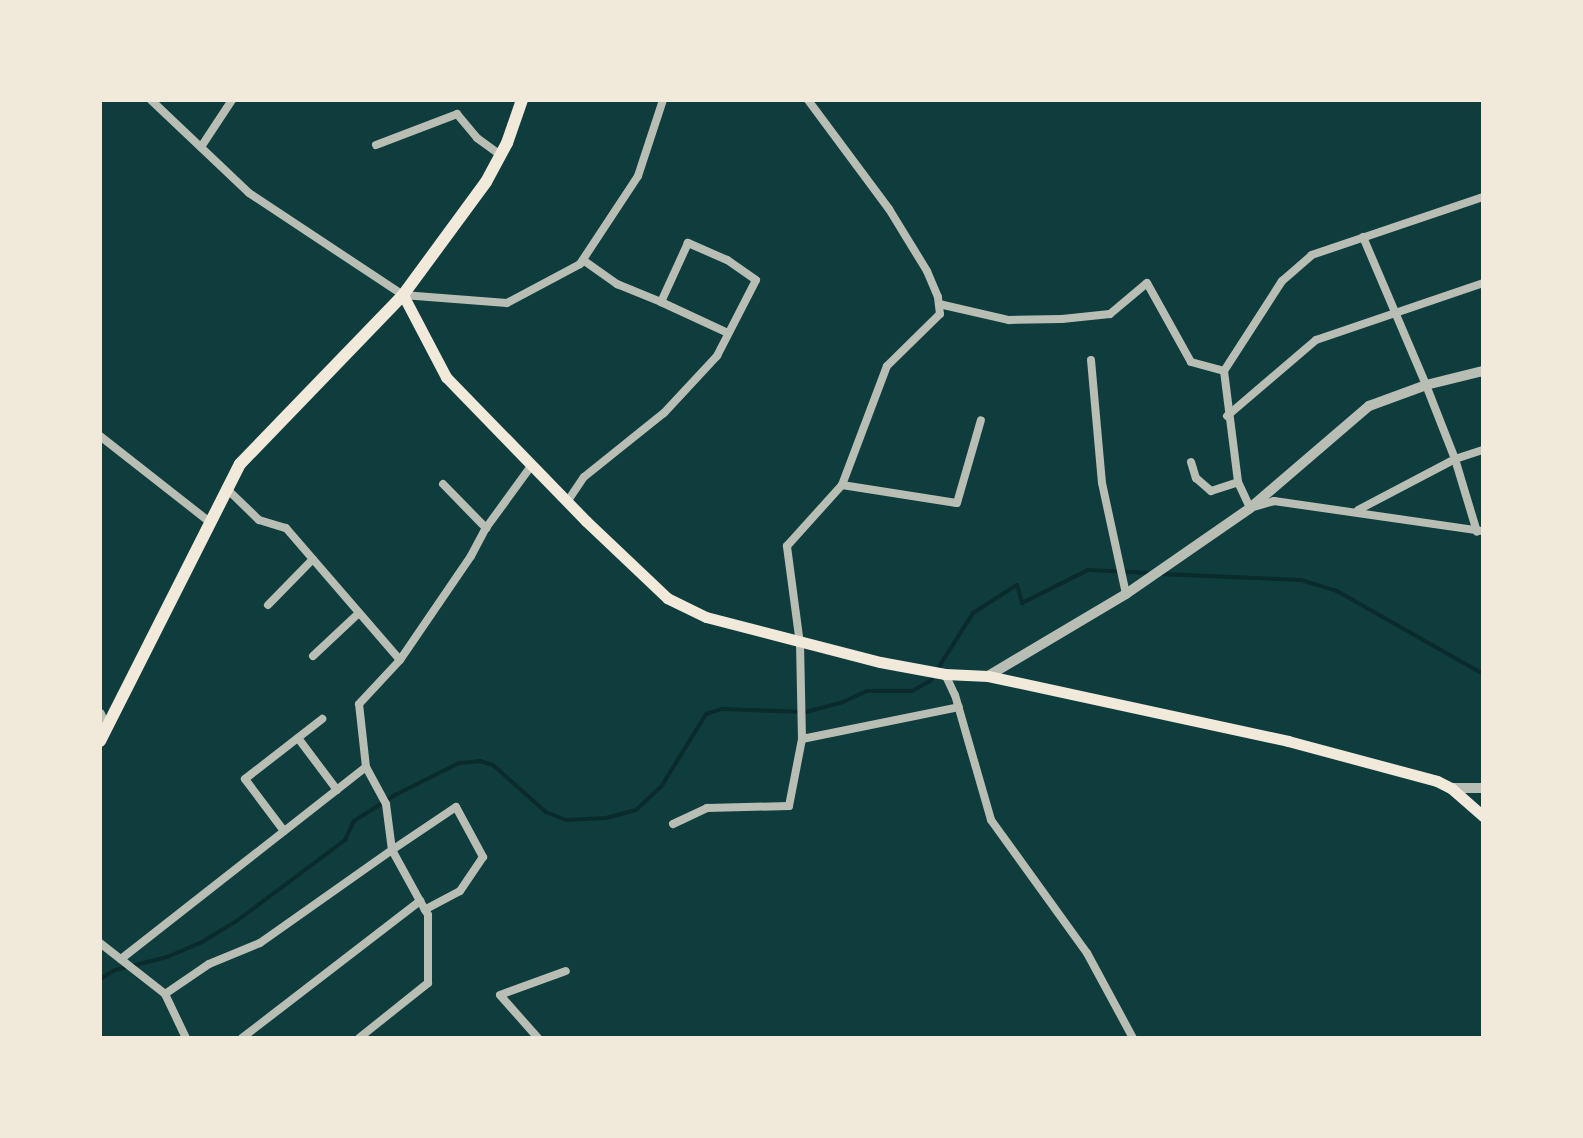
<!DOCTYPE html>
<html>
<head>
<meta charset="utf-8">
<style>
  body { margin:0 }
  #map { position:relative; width:1583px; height:1138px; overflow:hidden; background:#0f3d3e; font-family:"Open Sans",sans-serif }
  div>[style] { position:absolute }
  .stream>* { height:4px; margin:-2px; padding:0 2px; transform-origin:2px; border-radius:2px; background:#0a2a2b }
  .minor>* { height:8px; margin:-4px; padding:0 4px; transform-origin:4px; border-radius:4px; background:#b8beb3 }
  .tertiary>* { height:10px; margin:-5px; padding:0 5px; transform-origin:5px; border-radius:5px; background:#b8beb3 }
  .secondary>* { height:11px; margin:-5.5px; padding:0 5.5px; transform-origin:5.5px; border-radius:5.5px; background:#f1e9da }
  .primary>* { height:12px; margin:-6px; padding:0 6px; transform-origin:6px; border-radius:6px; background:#f1e9da }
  span { translate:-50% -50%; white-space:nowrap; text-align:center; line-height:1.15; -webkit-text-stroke:6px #f1e9da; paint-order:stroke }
  .frame { position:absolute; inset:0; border:102px solid #f1e9da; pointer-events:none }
</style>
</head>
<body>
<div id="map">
  <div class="stream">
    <i style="left:1161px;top:574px;width:140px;rotate:2.5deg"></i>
    <i style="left:1301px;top:580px;width:38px;rotate:17deg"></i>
    <i style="left:1337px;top:591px;width:168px;rotate:29.6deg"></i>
    <i style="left:100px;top:979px;width:17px;rotate:-31deg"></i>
    <i style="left:115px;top:970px;width:54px;rotate:-14deg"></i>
    <i style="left:167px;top:957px;width:38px;rotate:-23deg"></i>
    <i style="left:202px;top:942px;width:42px;rotate:-31.4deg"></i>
    <i style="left:238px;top:920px;width:134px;rotate:-36.8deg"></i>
    <i style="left:345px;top:840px;width:21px;rotate:-65deg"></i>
    <i style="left:354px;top:821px;width:49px;rotate:-32.4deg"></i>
    <i style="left:395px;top:795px;width:72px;rotate:-26.6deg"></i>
    <i style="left:459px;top:763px;width:21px;rotate:-5deg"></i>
    <i style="left:480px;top:761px;width:14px;rotate:17deg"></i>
    <i style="left:493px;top:765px;width:71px;rotate:41.6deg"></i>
    <i style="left:546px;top:812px;width:22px;rotate:22deg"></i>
    <i style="left:566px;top:820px;width:40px;rotate:-2.9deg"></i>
    <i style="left:606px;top:818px;width:31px;rotate:-15deg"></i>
    <i style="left:636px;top:810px;width:34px;rotate:-43deg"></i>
    <i style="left:661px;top:787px;width:86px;rotate:-58.3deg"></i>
    <i style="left:706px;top:714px;width:16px;rotate:-18deg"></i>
    <i style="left:721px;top:709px;width:85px;rotate:2deg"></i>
    <i style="left:806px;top:712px;width:38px;rotate:-15deg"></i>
    <i style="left:843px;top:702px;width:26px;rotate:-25deg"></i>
    <i style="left:867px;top:691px;width:45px"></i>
    <i style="left:912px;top:691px;width:21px;rotate:-29deg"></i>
    <i style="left:930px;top:681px;width:80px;rotate:-57.7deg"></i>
    <i style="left:973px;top:613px;width:52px;rotate:-32.5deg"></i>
    <i style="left:1017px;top:585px;width:19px;rotate:74deg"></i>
    <i style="left:1022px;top:603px;width:74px;rotate:-26.6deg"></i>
    <i style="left:1088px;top:570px;width:64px;rotate:2.7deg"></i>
  </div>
  <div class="minor">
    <i style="left:151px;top:100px;width:135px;rotate:43.5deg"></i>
    <i style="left:249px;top:193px;width:185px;rotate:33.5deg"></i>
    <i style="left:403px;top:295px;width:104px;rotate:4.4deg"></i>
    <i style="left:507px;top:303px;width:83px;rotate:-28.1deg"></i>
    <i style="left:580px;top:264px;width:105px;rotate:-56.6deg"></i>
    <i style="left:638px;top:176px;width:80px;rotate:-71.8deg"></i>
    <i style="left:376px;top:145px;width:87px;rotate:-20.9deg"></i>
    <i style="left:457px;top:114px;width:31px;rotate:50deg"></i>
    <i style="left:477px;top:138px;width:29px;rotate:36deg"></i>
    <i style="left:201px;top:147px;width:56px;rotate:-56.6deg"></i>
    <i style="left:1483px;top:197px;width:181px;rotate:161.3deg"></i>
    <i style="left:1312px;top:255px;width:40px;rotate:139deg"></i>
    <i style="left:1282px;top:281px;width:107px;rotate:122.8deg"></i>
    <i style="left:1224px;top:371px;width:112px;rotate:82.8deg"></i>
    <i style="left:1238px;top:482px;width:29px;rotate:65deg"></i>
    <i style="left:1250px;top:508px;width:25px;rotate:-16deg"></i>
    <i style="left:1274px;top:501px;width:211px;rotate:8.2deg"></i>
    <i style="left:1363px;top:237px;width:161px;rotate:66.9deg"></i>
    <i style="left:1426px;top:385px;width:79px;rotate:68.6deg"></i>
    <i style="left:1455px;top:459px;width:76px;rotate:73.2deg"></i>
    <i style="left:583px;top:260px;width:42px;rotate:35.2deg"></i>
    <i style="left:617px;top:284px;width:48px;rotate:22.2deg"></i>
    <i style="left:939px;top:304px;width:72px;rotate:12.9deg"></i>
    <i style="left:1009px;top:320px;width:53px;rotate:-1.1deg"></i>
    <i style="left:1062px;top:319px;width:48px;rotate:-5.9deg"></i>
    <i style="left:1110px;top:314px;width:48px;rotate:-40deg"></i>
    <i style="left:1147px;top:283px;width:90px;rotate:60.9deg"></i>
    <i style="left:1191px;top:362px;width:34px;rotate:15deg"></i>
    <i style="left:1091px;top:360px;width:123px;rotate:84.9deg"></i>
    <i style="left:1102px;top:483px;width:114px;rotate:77.8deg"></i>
    <i style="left:1227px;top:416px;width:117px;rotate:-40.5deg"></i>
    <i style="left:1316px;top:340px;width:176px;rotate:-18.8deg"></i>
    <i style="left:100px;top:436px;width:141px;rotate:38.1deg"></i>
    <i style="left:1191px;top:462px;width:17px;rotate:73deg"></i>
    <i style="left:1196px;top:478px;width:20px;rotate:41deg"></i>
    <i style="left:1211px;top:491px;width:28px;rotate:-18deg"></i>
    <i style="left:443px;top:484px;width:62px;rotate:45.7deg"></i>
    <i style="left:842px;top:485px;width:116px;rotate:8.9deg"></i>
    <i style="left:957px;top:503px;width:86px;rotate:-73.9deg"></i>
    <i style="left:226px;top:488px;width:46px;rotate:44.1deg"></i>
    <i style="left:259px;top:520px;width:28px;rotate:17deg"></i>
    <i style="left:286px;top:528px;width:174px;rotate:49.2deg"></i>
    <i style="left:567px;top:502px;width:30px;rotate:-56deg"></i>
    <i style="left:584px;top:477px;width:102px;rotate:-38.7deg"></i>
    <i style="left:664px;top:413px;width:78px;rotate:-47.1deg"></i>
    <i style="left:717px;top:356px;width:85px;rotate:-62.8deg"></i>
    <i style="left:756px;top:280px;width:35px;rotate:-145deg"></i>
    <i style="left:727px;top:260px;width:43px;rotate:-156.4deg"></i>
    <i style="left:688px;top:243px;width:65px;rotate:114.6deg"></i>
    <i style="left:661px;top:302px;width:74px;rotate:24.8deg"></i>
    <i style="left:1358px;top:510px;width:110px;rotate:-27.7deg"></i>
    <i style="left:1455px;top:459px;width:29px;rotate:-18deg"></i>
    <i style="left:268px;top:605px;width:64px;rotate:-45.6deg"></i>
    <i style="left:313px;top:656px;width:63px;rotate:-43.1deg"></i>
    <i style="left:945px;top:674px;width:23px;rotate:65deg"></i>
    <i style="left:955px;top:695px;width:130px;rotate:73.9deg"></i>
    <i style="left:991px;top:820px;width:164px;rotate:54.2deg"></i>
    <i style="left:1087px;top:953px;width:97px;rotate:61.6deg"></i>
    <i style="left:298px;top:738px;width:65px;rotate:53.1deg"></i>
    <i style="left:802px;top:739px;width:160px;rotate:-11.5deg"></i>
    <i style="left:366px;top:767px;width:42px;rotate:61.6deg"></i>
    <i style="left:386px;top:804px;width:46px;rotate:82.6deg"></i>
    <i style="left:392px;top:850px;width:77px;rotate:-33.9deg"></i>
    <i style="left:456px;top:807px;width:57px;rotate:61.6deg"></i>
    <i style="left:483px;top:857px;width:41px;rotate:124.1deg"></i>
    <i style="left:460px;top:891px;width:40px;rotate:152deg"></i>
    <i style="left:673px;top:824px;width:38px;rotate:-25deg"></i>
    <i style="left:707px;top:808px;width:82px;rotate:-1.4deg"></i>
    <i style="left:789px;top:806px;width:68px;rotate:-79deg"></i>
    <i style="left:802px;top:739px;width:95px;rotate:-91.2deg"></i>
    <i style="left:800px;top:644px;width:99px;rotate:-97.6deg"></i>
    <i style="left:787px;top:546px;width:82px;rotate:-48deg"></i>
    <i style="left:842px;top:485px;width:127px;rotate:-69.3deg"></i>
    <i style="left:887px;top:366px;width:74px;rotate:-44.5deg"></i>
    <i style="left:940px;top:314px;width:17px;rotate:-97deg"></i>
    <i style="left:938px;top:297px;width:28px;rotate:-113deg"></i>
    <i style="left:927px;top:271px;width:73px;rotate:-121.5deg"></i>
    <i style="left:889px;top:209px;width:136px;rotate:-126.6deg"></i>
    <i style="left:284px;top:831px;width:65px;rotate:-126.9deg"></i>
    <i style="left:245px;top:779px;width:98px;rotate:-37.9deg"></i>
    <i style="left:100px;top:943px;width:83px;rotate:38.1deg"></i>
    <i style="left:165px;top:994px;width:49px;rotate:64.5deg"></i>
    <i style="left:121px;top:959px;width:311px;rotate:-38.1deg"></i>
    <i style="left:366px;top:767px;width:63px;rotate:-96.3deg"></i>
    <i style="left:359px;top:704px;width:60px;rotate:-47deg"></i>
    <i style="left:400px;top:660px;width:126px;rotate:-55.7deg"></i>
    <i style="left:471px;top:556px;width:32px;rotate:-62deg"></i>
    <i style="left:486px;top:528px;width:78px;rotate:-53.9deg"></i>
    <i style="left:165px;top:994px;width:53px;rotate:-34.3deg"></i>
    <i style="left:209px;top:964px;width:55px;rotate:-22.4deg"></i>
    <i style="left:260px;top:943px;width:161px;rotate:-35.2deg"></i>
    <i style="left:392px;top:850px;width:58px;rotate:61.2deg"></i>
    <i style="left:242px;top:1038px;width:225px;rotate:-37.6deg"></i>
    <i style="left:420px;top:901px;width:16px;rotate:60deg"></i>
    <i style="left:428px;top:915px;width:68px;rotate:90deg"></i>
    <i style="left:428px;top:983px;width:88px;rotate:141.4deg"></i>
    <i style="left:538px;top:1038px;width:57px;rotate:-131.5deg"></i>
    <i style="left:500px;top:995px;width:70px;rotate:-20deg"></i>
  </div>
  <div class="tertiary">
    <i style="left:988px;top:676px;width:161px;rotate:-30.7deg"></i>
    <i style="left:1126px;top:594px;width:151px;rotate:-34.7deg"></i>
    <i style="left:1250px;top:508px;width:157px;rotate:-40.6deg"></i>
    <i style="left:1369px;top:406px;width:61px;rotate:-20.2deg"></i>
    <i style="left:1426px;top:385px;width:59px;rotate:-13.8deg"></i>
    <i style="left:100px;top:714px;width:15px;rotate:67deg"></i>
    <i style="left:1451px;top:788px;width:32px"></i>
  </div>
  <div class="secondary">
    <i style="left:403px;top:295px;width:93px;rotate:62.3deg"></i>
    <i style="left:446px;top:377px;width:201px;rotate:45.8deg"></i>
    <i style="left:586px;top:521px;width:112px;rotate:43.5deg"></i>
    <i style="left:667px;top:598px;width:43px;rotate:26deg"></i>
    <i style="left:706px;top:617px;width:180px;rotate:14.5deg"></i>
    <i style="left:880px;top:662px;width:66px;rotate:10.5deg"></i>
    <i style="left:945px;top:674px;width:43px;rotate:2.7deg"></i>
    <i style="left:988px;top:676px;width:307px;rotate:12.2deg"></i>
    <i style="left:1288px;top:741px;width:154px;rotate:15deg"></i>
    <i style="left:1437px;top:781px;width:16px;rotate:27deg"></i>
    <i style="left:1451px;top:788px;width:43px;rotate:41.2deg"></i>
  </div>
  <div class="primary">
    <i style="left:100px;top:741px;width:310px;rotate:-63.2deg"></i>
    <i style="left:240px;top:464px;width:235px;rotate:-46deg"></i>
    <i style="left:403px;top:295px;width:140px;rotate:-53.7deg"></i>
    <i style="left:486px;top:182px;width:44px;rotate:-61.7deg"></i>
    <i style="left:507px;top:143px;width:46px;rotate:-70.8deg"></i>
  </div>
  <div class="frame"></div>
</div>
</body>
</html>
